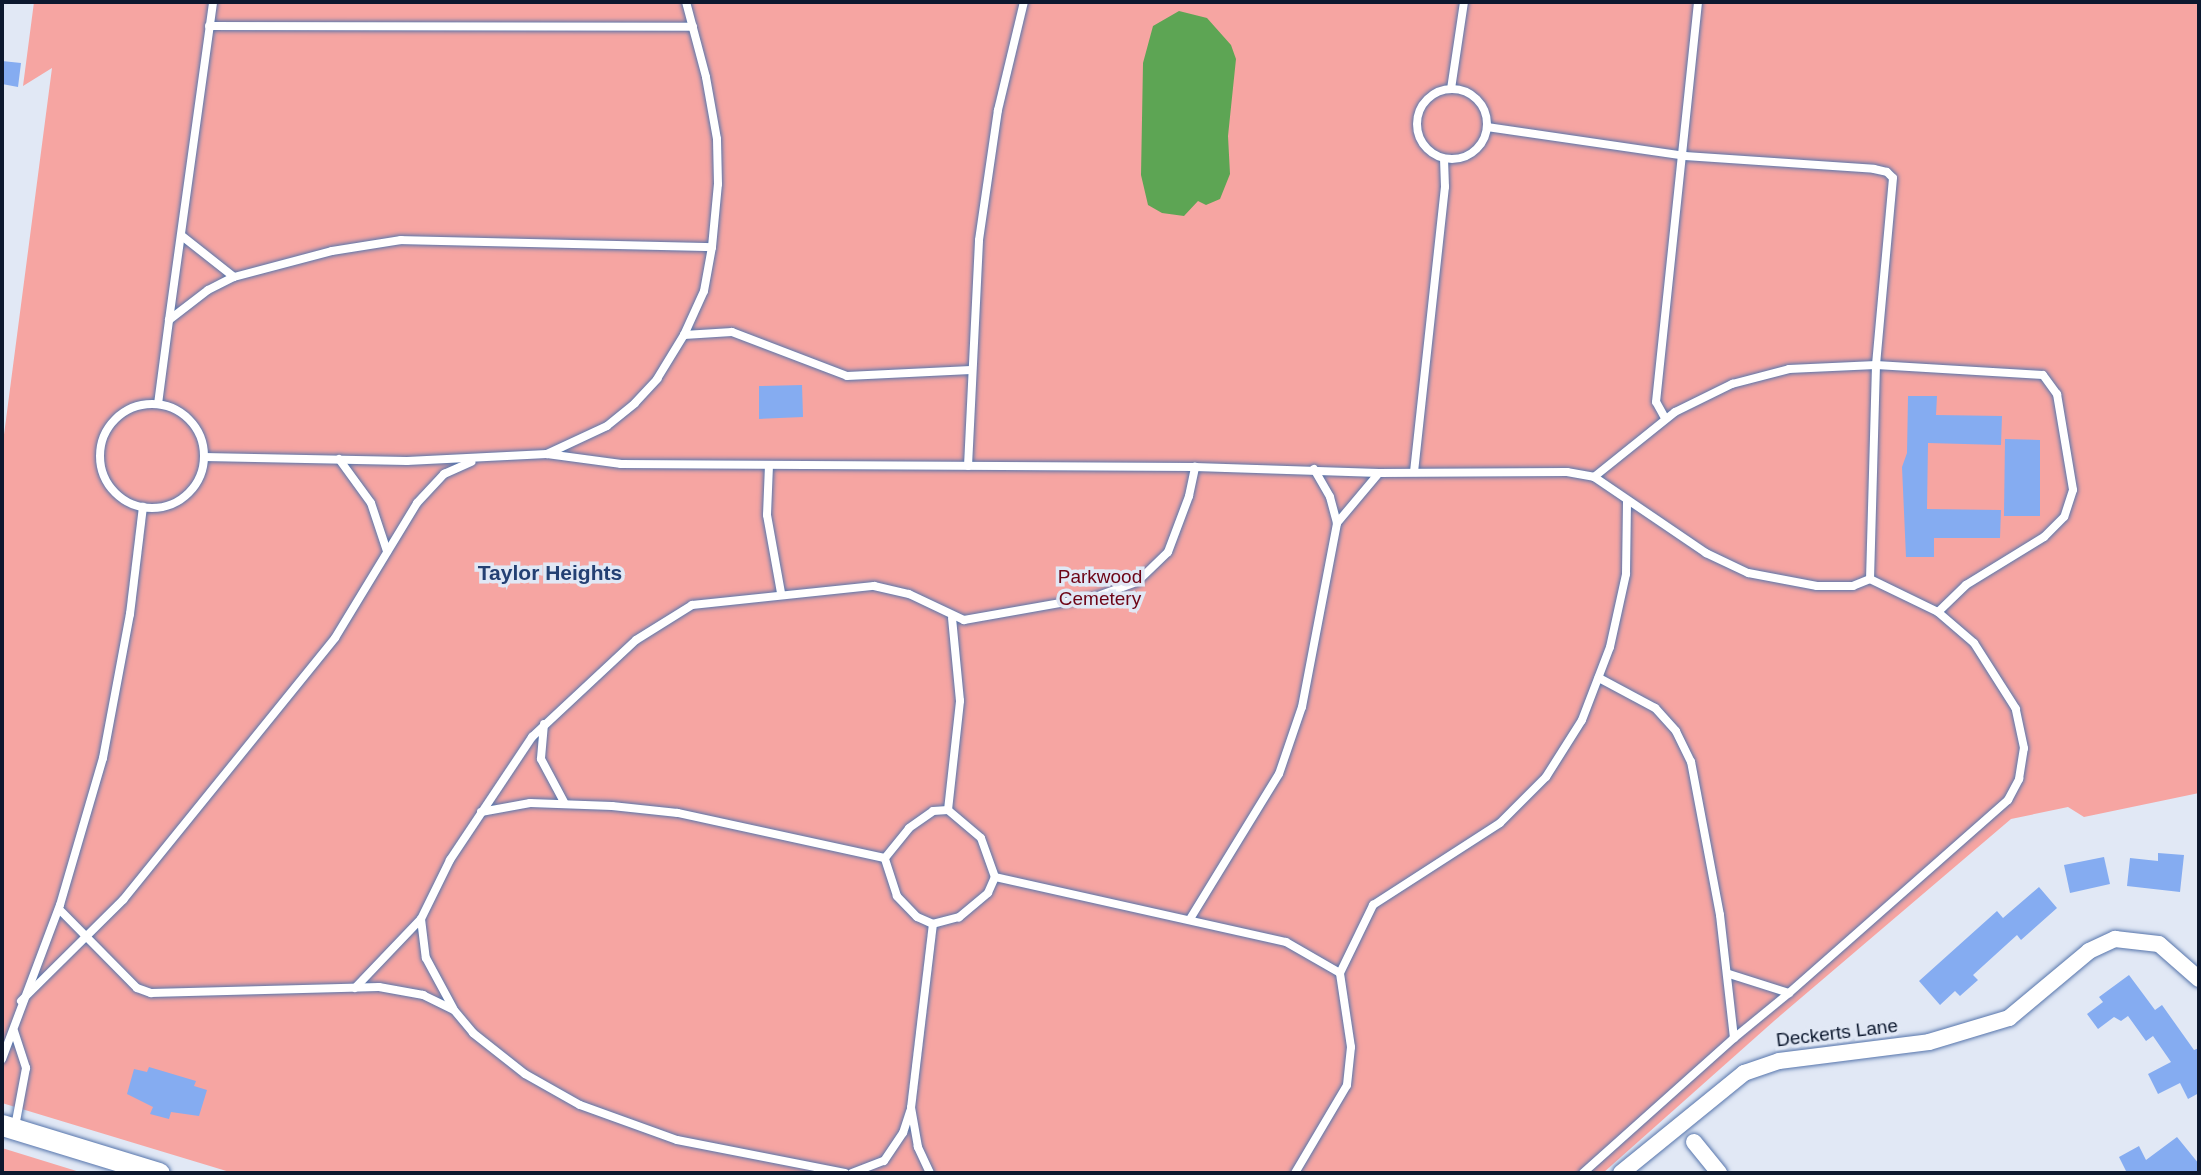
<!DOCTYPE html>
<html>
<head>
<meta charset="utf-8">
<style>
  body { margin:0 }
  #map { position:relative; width:2201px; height:1175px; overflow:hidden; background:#e1e8f5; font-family:Arial,sans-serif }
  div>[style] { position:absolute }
  .green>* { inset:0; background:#f6a5a2 }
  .water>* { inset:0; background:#5da554 }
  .building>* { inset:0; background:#85acf1 }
  .roads { filter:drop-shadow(0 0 2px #5675ac) drop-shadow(0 0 2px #5675ac) }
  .lane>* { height:8px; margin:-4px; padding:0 4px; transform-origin:4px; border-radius:4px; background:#fff }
  .lane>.ring { margin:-4px; padding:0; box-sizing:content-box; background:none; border:8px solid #fff; border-radius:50% }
  .street>* { height:16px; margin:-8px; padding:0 8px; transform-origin:8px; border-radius:8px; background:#fff }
  .secondary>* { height:21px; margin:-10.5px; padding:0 10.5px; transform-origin:10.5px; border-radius:10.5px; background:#fff }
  span { translate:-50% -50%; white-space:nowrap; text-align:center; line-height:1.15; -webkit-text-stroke:7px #e1e8f5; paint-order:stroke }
  .park-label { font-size:19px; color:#6d0416 }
  .street-label { font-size:19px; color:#0c182e }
  .neighbourhood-label { font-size:21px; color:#244073; font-weight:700 }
  .frame { position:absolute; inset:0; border:4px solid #0c182e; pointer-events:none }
</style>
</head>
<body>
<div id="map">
  <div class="green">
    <i style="clip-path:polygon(34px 2px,2199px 2px,2199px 793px,2084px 817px,2068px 807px,2011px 819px,1774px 1021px,1603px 1173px,233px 1173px,2px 1103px,2px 450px,52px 68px,23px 86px)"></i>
    <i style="clip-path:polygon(2px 1148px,83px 1173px,2px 1173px)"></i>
  </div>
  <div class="water">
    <i style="clip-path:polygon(1179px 11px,1207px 18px,1231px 45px,1236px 59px,1228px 136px,1230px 174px,1220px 199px,1206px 205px,1198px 201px,1184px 216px,1162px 213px,1148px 205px,1141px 175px,1143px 63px,1153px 26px)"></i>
  </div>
  <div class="building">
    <i style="clip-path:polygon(2px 61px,21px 63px,18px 87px,2px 84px)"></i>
    <i style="clip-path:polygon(802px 385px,803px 417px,759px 419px,759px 386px)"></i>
    <i style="clip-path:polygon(1908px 396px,1937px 396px,1936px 415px,2002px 416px,2001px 445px,1928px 443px,1927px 509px,2001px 510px,2000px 538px,1934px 538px,1934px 557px,1906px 557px,1902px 467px,1907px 453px)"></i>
    <i style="clip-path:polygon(2005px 439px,2040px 440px,2040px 516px,2004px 516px)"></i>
    <i style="clip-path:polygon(2158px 853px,2184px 855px,2180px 892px,2127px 886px,2130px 858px,2158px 861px)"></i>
    <i style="clip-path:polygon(2104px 857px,2110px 884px,2070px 893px,2064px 865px)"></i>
    <i style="clip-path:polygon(2039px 887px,2057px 908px,2021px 940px,2017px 935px,1973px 975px,1978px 980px,1960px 996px,1955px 991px,1940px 1005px,1919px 981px,1997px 911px,2003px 918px)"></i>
    <i style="clip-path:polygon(2129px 975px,2155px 1010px,2162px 1005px,2194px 1050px,2199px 1048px,2199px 1093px,2188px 1099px,2180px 1083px,2158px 1094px,2148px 1074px,2171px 1062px,2153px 1036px,2146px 1041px,2128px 1016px,2121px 1021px,2114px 1017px,2098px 1029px,2087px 1014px,2103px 1002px,2099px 997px)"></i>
    <i style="clip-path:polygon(149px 1067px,196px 1081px,194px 1086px,207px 1090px,199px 1116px,171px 1112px,169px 1119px,150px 1114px,153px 1107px,127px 1094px,134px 1069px,147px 1072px)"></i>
    <i style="clip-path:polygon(2177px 1137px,2199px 1164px,2199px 1173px,2127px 1173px,2119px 1157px,2139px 1146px,2146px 1160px)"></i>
  </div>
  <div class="roads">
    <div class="lane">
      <i style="left:209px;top:26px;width:484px;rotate:0.1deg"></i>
      <i style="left:1451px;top:89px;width:88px;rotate:-81.5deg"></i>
      <i class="ring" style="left:1417px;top:89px;width:62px;height:62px"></i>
      <i style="left:1487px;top:127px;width:200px;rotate:8.3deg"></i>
      <i style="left:1685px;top:156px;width:189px;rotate:3.9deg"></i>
      <i style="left:1874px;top:169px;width:13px;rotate:13deg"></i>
      <i style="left:1887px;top:172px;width:8px;rotate:45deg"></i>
      <i style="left:1893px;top:178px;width:188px;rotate:95.2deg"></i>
      <i style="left:1876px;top:365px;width:214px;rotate:91.6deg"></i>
      <i style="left:182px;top:236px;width:66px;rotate:38.3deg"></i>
      <i style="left:234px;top:277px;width:101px;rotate:-14.9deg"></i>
      <i style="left:332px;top:251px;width:70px;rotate:-9.1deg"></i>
      <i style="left:401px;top:240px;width:311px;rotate:1.3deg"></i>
      <i style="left:169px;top:320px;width:321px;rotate:-82.1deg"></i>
      <i style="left:684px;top:335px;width:48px;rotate:-3.6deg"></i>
      <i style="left:732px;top:332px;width:123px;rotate:20.9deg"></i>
      <i style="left:847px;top:376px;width:124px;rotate:-2.8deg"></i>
      <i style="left:158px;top:404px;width:85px;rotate:-82.5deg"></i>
      <i style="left:169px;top:320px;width:49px;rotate:-37.6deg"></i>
      <i style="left:208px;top:290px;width:29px;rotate:-27deg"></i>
      <i class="ring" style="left:100px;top:404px;width:96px;height:96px"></i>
      <i style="left:1665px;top:418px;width:18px;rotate:-119deg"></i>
      <i style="left:1656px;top:402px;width:402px;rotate:-84deg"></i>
      <i style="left:547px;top:454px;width:75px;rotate:7.7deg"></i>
      <i style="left:621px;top:464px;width:574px;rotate:0.3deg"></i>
      <i style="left:204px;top:457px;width:203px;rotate:1.1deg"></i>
      <i style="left:407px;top:461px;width:140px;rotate:-2.9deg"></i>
      <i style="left:547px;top:454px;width:66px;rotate:-25deg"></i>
      <i style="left:607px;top:426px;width:36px;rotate:-39deg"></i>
      <i style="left:635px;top:403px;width:33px;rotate:-47deg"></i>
      <i style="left:657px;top:379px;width:52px;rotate:-58.5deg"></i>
      <i style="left:684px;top:335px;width:48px;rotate:-65.6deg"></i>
      <i style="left:704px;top:291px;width:45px;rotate:-79.7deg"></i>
      <i style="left:712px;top:247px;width:63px;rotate:-84.6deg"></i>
      <i style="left:718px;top:184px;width:45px;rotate:-91.3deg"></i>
      <i style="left:717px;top:139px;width:63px;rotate:-100.1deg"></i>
      <i style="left:706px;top:77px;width:78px;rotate:-104.9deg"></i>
      <i style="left:339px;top:459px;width:54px;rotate:54deg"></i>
      <i style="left:371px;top:503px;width:51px;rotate:71.6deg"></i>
      <i style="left:769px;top:465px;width:50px;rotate:92.3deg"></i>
      <i style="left:767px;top:515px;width:79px;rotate:79.8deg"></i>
      <i style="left:968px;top:466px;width:226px;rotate:-87.2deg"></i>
      <i style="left:979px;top:240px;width:131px;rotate:-81.7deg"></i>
      <i style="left:998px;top:110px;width:111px;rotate:-76.5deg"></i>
      <i style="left:1314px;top:469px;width:32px;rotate:60deg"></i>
      <i style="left:1330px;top:497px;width:27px;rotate:75deg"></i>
      <i style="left:1414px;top:472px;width:287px;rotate:-83.8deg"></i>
      <i style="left:1445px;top:187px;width:28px;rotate:-92deg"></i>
      <i style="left:544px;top:724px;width:35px;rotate:95deg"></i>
      <i style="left:541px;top:759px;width:49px;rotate:61.9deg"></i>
      <i style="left:948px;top:810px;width:43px;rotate:40.3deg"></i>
      <i style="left:981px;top:838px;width:41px;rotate:70.3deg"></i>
      <i style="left:995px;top:877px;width:17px;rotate:114deg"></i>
      <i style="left:988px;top:893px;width:38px;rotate:140deg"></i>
      <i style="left:959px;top:917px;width:27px;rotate:165deg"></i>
      <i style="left:933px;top:924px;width:17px;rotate:-156deg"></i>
      <i style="left:917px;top:917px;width:29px;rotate:-134deg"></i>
      <i style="left:897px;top:896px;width:40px;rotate:-108deg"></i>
      <i style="left:885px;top:858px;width:38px;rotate:-51deg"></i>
      <i style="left:909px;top:828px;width:29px;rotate:-35deg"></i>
      <i style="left:933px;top:811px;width:15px;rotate:-4deg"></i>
      <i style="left:948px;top:810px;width:110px;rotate:-83.7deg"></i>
      <i style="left:960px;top:701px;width:83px;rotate:-95.5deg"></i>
      <i style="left:481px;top:812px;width:50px;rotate:-10.4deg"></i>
      <i style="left:530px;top:803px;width:82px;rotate:2.1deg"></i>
      <i style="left:612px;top:806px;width:66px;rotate:6.1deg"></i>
      <i style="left:678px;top:813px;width:212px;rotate:12.3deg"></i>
      <i style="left:995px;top:877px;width:298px;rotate:12.6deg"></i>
      <i style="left:1286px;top:942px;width:62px;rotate:29.9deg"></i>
      <i style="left:59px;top:909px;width:111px;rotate:45.4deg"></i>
      <i style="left:137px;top:988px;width:15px;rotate:20deg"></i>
      <i style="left:151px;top:993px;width:228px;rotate:-1.5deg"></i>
      <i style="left:379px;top:987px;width:45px;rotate:10.3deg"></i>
      <i style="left:423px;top:995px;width:34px;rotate:26deg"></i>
      <i style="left:454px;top:1010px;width:30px;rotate:50deg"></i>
      <i style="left:473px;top:1033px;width:66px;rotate:38.3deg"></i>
      <i style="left:525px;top:1074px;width:63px;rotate:29.4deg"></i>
      <i style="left:580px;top:1105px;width:103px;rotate:19.8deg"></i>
      <i style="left:677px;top:1140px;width:171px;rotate:11.1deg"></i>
      <i style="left:421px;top:919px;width:39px;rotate:83deg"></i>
      <i style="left:426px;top:958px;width:57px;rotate:61.6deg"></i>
      <i style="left:1190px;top:919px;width:170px;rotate:-58.5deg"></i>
      <i style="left:1279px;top:774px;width:71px;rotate:-71.1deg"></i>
      <i style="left:1302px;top:707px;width:187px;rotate:-79.2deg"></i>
      <i style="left:1337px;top:523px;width:65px;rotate:-50deg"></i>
      <i style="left:1729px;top:974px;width:63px;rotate:17.6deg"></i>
      <i style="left:1789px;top:993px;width:292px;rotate:-41.4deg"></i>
      <i style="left:2008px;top:800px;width:24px;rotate:-62deg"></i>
      <i style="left:2019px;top:779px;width:31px;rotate:-81deg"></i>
      <i style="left:2024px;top:748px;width:40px;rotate:-102deg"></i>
      <i style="left:2016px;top:709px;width:78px;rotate:-122.5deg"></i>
      <i style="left:1974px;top:643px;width:48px;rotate:-139.3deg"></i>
      <i style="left:355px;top:988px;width:95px;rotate:-46.3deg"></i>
      <i style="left:421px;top:919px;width:66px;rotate:-63.8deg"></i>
      <i style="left:450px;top:860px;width:148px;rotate:-56.3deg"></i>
      <i style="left:532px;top:737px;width:142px;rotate:-43deg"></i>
      <i style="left:636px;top:640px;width:66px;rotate:-32deg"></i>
      <i style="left:692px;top:605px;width:183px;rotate:-6deg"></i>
      <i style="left:874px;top:586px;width:36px;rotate:13deg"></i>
      <i style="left:909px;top:594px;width:61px;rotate:25.3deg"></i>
      <i style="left:964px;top:620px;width:133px;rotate:-10deg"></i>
      <i style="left:1095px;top:597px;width:45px;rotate:-19.7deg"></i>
      <i style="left:1137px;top:582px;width:43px;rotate:-44.1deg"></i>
      <i style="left:1168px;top:552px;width:60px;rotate:-69.4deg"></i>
      <i style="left:1189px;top:496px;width:30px;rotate:-78deg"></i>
      <i style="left:1195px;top:467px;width:184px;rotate:1.9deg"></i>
      <i style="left:1379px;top:473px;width:188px;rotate:-0.3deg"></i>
      <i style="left:1567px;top:472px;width:27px;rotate:10deg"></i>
      <i style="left:1594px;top:477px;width:104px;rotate:-38.7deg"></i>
      <i style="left:1675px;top:412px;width:64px;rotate:-26.2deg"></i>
      <i style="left:1732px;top:384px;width:59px;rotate:-14.7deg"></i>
      <i style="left:1789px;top:369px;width:87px;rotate:-2.6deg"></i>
      <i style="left:1876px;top:365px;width:167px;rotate:3.4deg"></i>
      <i style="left:2043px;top:375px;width:24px;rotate:54deg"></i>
      <i style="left:2057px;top:394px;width:97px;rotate:80.5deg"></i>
      <i style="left:2073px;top:490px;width:28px;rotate:108deg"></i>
      <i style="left:2064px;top:517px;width:28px;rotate:135deg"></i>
      <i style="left:2044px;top:537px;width:92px;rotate:148.4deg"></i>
      <i style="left:1966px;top:585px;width:39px;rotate:136deg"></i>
      <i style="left:1938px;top:612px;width:76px;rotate:-154.1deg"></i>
      <i style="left:1870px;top:579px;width:18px;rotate:158deg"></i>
      <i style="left:1853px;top:586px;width:36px;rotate:180deg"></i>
      <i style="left:1817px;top:586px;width:70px;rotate:-169.3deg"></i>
      <i style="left:1748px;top:573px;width:47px;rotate:-154.5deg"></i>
      <i style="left:1706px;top:553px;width:135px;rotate:-145.8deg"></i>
      <i style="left:21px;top:1001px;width:144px;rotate:-44.7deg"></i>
      <i style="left:123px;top:900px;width:337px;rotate:-51deg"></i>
      <i style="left:335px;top:638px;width:158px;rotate:-58.7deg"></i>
      <i style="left:417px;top:503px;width:40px;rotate:-47deg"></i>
      <i style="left:444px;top:474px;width:30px;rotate:-24deg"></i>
      <i style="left:14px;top:1031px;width:39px;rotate:72deg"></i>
      <i style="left:26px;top:1068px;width:60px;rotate:100.6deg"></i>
      <i style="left:1734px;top:1038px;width:71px;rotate:-39.3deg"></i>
      <i style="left:2px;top:1059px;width:165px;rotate:-69.4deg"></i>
      <i style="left:60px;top:905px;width:153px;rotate:-73.7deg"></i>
      <i style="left:103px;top:758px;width:147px;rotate:-79.4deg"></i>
      <i style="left:130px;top:614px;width:108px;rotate:-83.1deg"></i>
      <i style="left:852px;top:1173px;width:34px;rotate:-21deg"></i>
      <i style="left:884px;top:1161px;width:34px;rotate:-56deg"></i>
      <i style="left:903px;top:1133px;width:23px;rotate:-72deg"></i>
      <i style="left:930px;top:1173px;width:29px;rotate:-115deg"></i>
      <i style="left:918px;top:1147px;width:40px;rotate:-100deg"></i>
      <i style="left:911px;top:1108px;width:185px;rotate:-83.2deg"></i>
      <i style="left:1295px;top:1173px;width:102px;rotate:-59.4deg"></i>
      <i style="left:1347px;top:1085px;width:38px;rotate:-84deg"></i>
      <i style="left:1351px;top:1047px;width:75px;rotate:-98.5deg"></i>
      <i style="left:1340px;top:973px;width:76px;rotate:-64.1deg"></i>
      <i style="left:1373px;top:905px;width:151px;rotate:-32.8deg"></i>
      <i style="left:1500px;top:823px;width:65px;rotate:-45deg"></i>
      <i style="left:1546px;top:777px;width:67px;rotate:-57.7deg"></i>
      <i style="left:1582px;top:720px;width:78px;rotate:-69deg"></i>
      <i style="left:1610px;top:647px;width:75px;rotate:-77.6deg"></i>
      <i style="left:1626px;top:574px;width:73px;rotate:-89.2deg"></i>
      <i style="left:1583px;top:1173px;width:203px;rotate:-41.8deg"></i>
      <i style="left:1734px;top:1038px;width:124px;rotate:-96.5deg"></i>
      <i style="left:1720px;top:915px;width:156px;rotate:-100.7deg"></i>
      <i style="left:1691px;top:762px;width:34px;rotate:-116deg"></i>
      <i style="left:1676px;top:731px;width:31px;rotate:-132deg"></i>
      <i style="left:1655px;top:708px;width:64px;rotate:-151.8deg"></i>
    </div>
    <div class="street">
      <i style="left:1694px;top:1142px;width:40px;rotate:51deg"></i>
      <i style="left:1621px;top:1173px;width:159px;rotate:-39.1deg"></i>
      <i style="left:1744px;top:1073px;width:37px;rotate:-19deg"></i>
      <i style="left:1779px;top:1061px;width:151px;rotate:-7.2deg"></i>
      <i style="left:1929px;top:1042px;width:84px;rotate:-16.7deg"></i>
      <i style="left:2009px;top:1018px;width:104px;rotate:-39.9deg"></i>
      <i style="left:2089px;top:951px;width:29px;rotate:-25deg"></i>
      <i style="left:2115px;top:939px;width:44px;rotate:6.5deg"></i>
      <i style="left:2159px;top:944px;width:53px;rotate:41.2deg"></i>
    </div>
    <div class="secondary">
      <i style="left:2px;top:1125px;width:164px;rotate:17deg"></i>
    </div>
  </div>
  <div class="park-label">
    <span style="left:1100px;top:588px">Parkwood<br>Cemetery</span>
  </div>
  <div class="street-label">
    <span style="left:1837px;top:1033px;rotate:-7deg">Deckerts Lane</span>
  </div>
  <div class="neighbourhood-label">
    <span style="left:550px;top:573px">Taylor Heights</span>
  </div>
  <div class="frame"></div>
</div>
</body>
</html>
